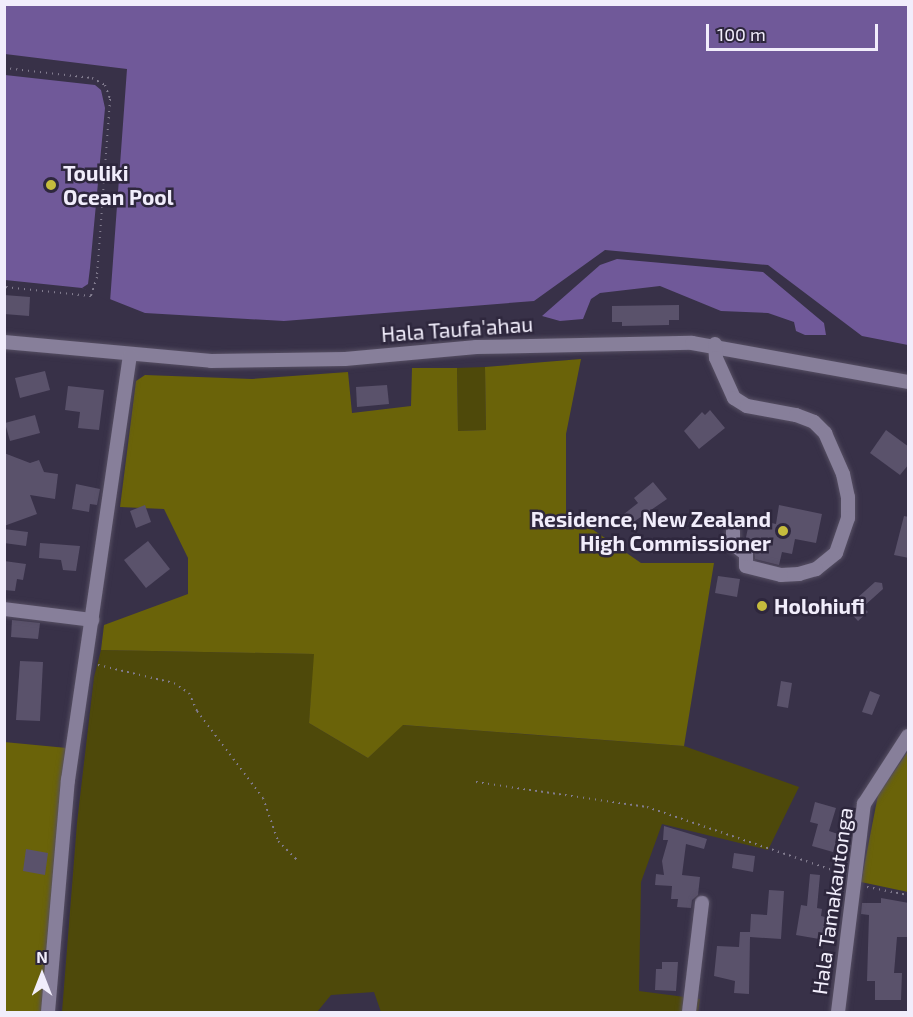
<!DOCTYPE html>
<html>
<head>
<meta charset="utf-8">
<style>
  body { margin:0 }
  #map { position:relative; width:913px; height:1017px; overflow:hidden; background:#383148; font-family:"Exo 2",sans-serif }
  div>[style] { position:absolute }
  .green>* { inset:0; background:#4e490a }
  .forest>* { inset:0; background:#6a6309 }
  .water>* { inset:0; background:#705999 }
  .pier>* { inset:0; background:#383148 }
  .building>* { inset:0; background:#5a526b }
  .path>* { height:2px; margin-top:-1px; transform-origin:0; background:repeating-linear-gradient(90deg,#827c8f 0 1.5px,transparent 0 6px) }
  .roads { filter:drop-shadow(0 0 2px #564f63) drop-shadow(0 0 2px #564f63) }
  .minor>* { height:14px; margin:-7px; padding:0 7px; transform-origin:7px; border-radius:7px; background:#877f9a }
  .dots>* { width:16px; height:16px; translate:-50% -50%; box-sizing:border-box; border:3px solid #2e273d; border-radius:50% }
  span { translate:-50% -50%; white-space:nowrap; text-align:center; line-height:1.15; -webkit-text-stroke:5px #2e273d; paint-order:stroke }
  .poi-label { font-size:21px; color:#f1edfb; font-weight:700 }
  .left { translate:0 -50%; text-align:left }
  .right { translate:-100% -50%; text-align:right }
  .street-label { font-size:21px; color:#f1edfb }
  .frame { position:absolute; inset:0; border:6px solid #f1edfb; pointer-events:none }
  .north { position:absolute; left:12px; top:945px; width:60px; height:60px; -webkit-text-stroke:4px #2e273d; paint-order:stroke; rotate:0deg; font-size:16px; font-weight:700; line-height:24px; text-align:center; color:#f1edfb }
  .north::after { content:''; display:block; margin:auto; width:21px; height:27px; background:#f1edfb; clip-path:polygon(50% 0,100% 100%,50% 72%,0 100%) }
  .scale { position:absolute; left:706px; top:24px; width:172px; height:27px; box-sizing:border-box; border:3px solid #f1edfb; border-top:0; padding-left:8px; font-size:18px; line-height:21px; white-space:nowrap; color:#f1edfb; -webkit-text-stroke:4px #2e273d; paint-order:stroke }
</style>
</head>
<body>
<div id="map">
  <div class="green">
    <i style="clip-path:polygon(485px 367px,486px 430px,458px 431px,457px 368px)"></i>
    <i style="clip-path:polygon(101px 650px,315px 654px,309px 723px,368px 758px,402px 725px,684px 746px,799px 787px,768px 850px,662px 824px,641px 882px,639px 991px,700px 999px,698px 1012px,381px 1012px,374px 992px,331px 995px,317px 1012px,62px 1012px,77px 823px,94px 677px)"></i>
  </div>
  <div class="forest">
    <i style="clip-path:polygon(581px 359px,566px 434px,566px 511px,641px 563px,714px 563px,684px 746px,403px 725px,368px 758px,309px 723px,314px 654px,101px 650px,104px 625px,188px 594px,188px 558px,164px 509px,120px 507px,136px 381px,145px 375px,252px 379px,348px 372px,352px 413px,411px 406px,412px 368px,457px 368px,458px 431px,486px 430px,485px 367px)"></i>
    <i style="clip-path:polygon(4px 742px,67px 748px,42px 1012px,5px 1012px)"></i>
    <i style="clip-path:polygon(908px 751px,908px 892px,861px 882px,878px 795px)"></i>
  </div>
  <div class="water">
    <i style="clip-path:polygon(4px 5px,908px 5px,908px 345px,862px 336px,768px 265px,605px 250px,534px 301px,284px 321px,145px 313px,82px 288px,5px 280px)"></i>
    <i style="clip-path:polygon(617px 259px,763px 272px,824px 323px,826px 335px,805px 335px,796px 331px,794px 322px,768px 313px,721px 311px,660px 286px,600px 293px,591px 299px,583px 319px,560px 321px,542px 316px,600px 265px)"></i>
  </div>
  <div class="pier">
    <i style="clip-path:polygon(5px 54px,127px 69px,110px 302px,82px 288px,88px 284px,90px 268px,105px 108px,101px 90px,95px 85px,5px 75px)"></i>
  </div>
  <div class="building">
    <i style="clip-path:polygon(4px 295px,30px 297px,29px 316px,4px 314px)"></i>
    <i style="clip-path:polygon(679px 305px,679px 320px,669px 320px,669px 325px,622px 326px,622px 322px,612px 322px,612px 306px)"></i>
    <i style="clip-path:polygon(45px 371px,50px 390px,20px 398px,15px 378px)"></i>
    <i style="clip-path:polygon(387px 385px,389px 404px,357px 407px,356px 387px)"></i>
    <i style="clip-path:polygon(68px 386px,104px 390px,99px 430px,78px 428px,80px 412px,65px 410px)"></i>
    <i style="clip-path:polygon(710px 410px,725px 428px,699px 449px,684px 431px,702px 412px,705px 415px)"></i>
    <i style="clip-path:polygon(35px 415px,40px 433px,10px 441px,5px 423px)"></i>
    <i style="clip-path:polygon(886px 430px,909px 447px,909px 464px,900px 475px,870px 453px)"></i>
    <i style="clip-path:polygon(4px 453px,30px 463px,39px 460px,44px 472px,58px 474px,55px 499px,30px 495px,37px 514px,4px 526px)"></i>
    <i style="clip-path:polygon(653px 482px,667px 499px,632px 523px,624px 514px,638px 503px,634px 498px)"></i>
    <i style="clip-path:polygon(76px 484px,100px 489px,97px 505px,90px 504px,89px 512px,72px 509px)"></i>
    <i style="clip-path:polygon(145px 505px,151px 522px,136px 528px,130px 511px)"></i>
    <i style="clip-path:polygon(779px 505px,822px 514px,816px 543px,795px 539px,792px 554px,782px 552px,779px 565px,755px 559px,754px 550px,745px 542px,750px 518px,776px 524px)"></i>
    <i style="clip-path:polygon(904px 516px,909px 517px,909px 558px,894px 555px)"></i>
    <i style="clip-path:polygon(4px 529px,28px 532px,26px 546px,4px 543px)"></i>
    <i style="clip-path:polygon(148px 541px,170px 569px,146px 588px,124px 560px)"></i>
    <i style="clip-path:polygon(40px 543px,80px 546px,76px 571px,63px 570px,61px 560px,39px 558px)"></i>
    <i style="clip-path:polygon(4px 561px,26px 564px,23px 580px,17px 579px,15px 591px,4px 590px)"></i>
    <i style="clip-path:polygon(718px 576px,740px 579px,737px 597px,715px 593px)"></i>
    <i style="clip-path:polygon(875px 582px,882px 583px,883px 589px,863px 607px,868px 612px,858px 621px,846px 608px)"></i>
    <i style="clip-path:polygon(12px 620px,40px 623px,38px 639px,11px 637px)"></i>
    <i style="clip-path:polygon(20px 661px,43px 662px,40px 721px,16px 720px)"></i>
    <i style="clip-path:polygon(781px 681px,792px 683px,788px 708px,777px 706px)"></i>
    <i style="clip-path:polygon(870px 691px,880px 695px,872px 715px,862px 712px)"></i>
    <i style="clip-path:polygon(815px 802px,836px 808px,829px 831px,838px 834px,833px 852px,812px 846px,818px 824px,810px 822px)"></i>
    <i style="clip-path:polygon(664px 826px,707px 839px,704px 849px,686px 844px,682px 875px,700px 877px,698px 895px,692px 900px,691px 908px,677px 907px,678px 899px,671px 899px,672px 886px,655px 885px,656px 874px,664px 875px,662px 861px,668px 840px,663px 840px)"></i>
    <i style="clip-path:polygon(26px 849px,48px 853px,45px 875px,23px 871px)"></i>
    <i style="clip-path:polygon(734px 853px,755px 856px,753px 872px,732px 868px)"></i>
    <i style="clip-path:polygon(810px 874px,820px 875px,817px 908px,822px 909px,821px 916px,829px 918px,825px 940px,796px 935px,801px 905px,807px 906px)"></i>
    <i style="clip-path:polygon(769px 890px,784px 891px,781px 939px,750px 937px,749px 994px,734px 993px,735px 981px,714px 976px,717px 946px,739px 947px,740px 932px,750px 932px,751px 914px,767px 915px)"></i>
    <i style="clip-path:polygon(881px 898px,909px 903px,909px 937px,897px 937px,894px 973px,902px 973px,901px 1000px,875px 1000px,875px 981px,867px 981px,869px 915px,861px 914px,862px 903px,881px 903px)"></i>
    <i style="clip-path:polygon(662px 962px,678px 962px,676px 991px,655px 990px,656px 969px,662px 969px)"></i>
  </div>
  <div class="path">
    <i style="left:4px;top:68px;width:89px;rotate:6.5deg"></i>
    <i style="left:92px;top:78px;width:15px;rotate:28deg"></i>
    <i style="left:105px;top:85px;width:15px;rotate:70deg"></i>
    <i style="left:110px;top:99px;width:178px;rotate:94.2deg"></i>
    <i style="left:97px;top:277px;width:20px;rotate:108deg"></i>
    <i style="left:91px;top:296px;width:87px;rotate:-174.1deg"></i>
    <i style="left:98px;top:665px;width:78px;rotate:13.3deg"></i>
    <i style="left:174px;top:683px;width:18px;rotate:34deg"></i>
    <i style="left:189px;top:693px;width:20px;rotate:66deg"></i>
    <i style="left:197px;top:711px;width:109px;rotate:52.8deg"></i>
    <i style="left:263px;top:798px;width:46px;rotate:70.8deg"></i>
    <i style="left:278px;top:841px;width:28px;rotate:45deg"></i>
    <i style="left:476px;top:782px;width:173px;rotate:8.3deg"></i>
    <i style="left:647px;top:807px;width:208px;rotate:18.8deg"></i>
    <i style="left:867px;top:887px;width:42px;rotate:11deg"></i>
  </div>
  <div class="roads">
    <div class="minor">
      <i style="left:4px;top:342px;width:208px;rotate:5.2deg"></i>
      <i style="left:211px;top:361px;width:134px;rotate:-0.9deg"></i>
      <i style="left:345px;top:359px;width:132px;rotate:-5.2deg"></i>
      <i style="left:476px;top:347px;width:216px;rotate:-1.1deg"></i>
      <i style="left:692px;top:343px;width:219px;rotate:10.2deg"></i>
      <i style="left:715px;top:344px;width:14px;rotate:86deg"></i>
      <i style="left:716px;top:358px;width:44px;rotate:65.8deg"></i>
      <i style="left:734px;top:398px;width:15px;rotate:32deg"></i>
      <i style="left:747px;top:406px;width:50px;rotate:10.4deg"></i>
      <i style="left:796px;top:415px;width:19px;rotate:21deg"></i>
      <i style="left:814px;top:422px;width:16px;rotate:45deg"></i>
      <i style="left:825px;top:433px;width:45px;rotate:66.3deg"></i>
      <i style="left:843px;top:474px;width:24px;rotate:78deg"></i>
      <i style="left:848px;top:497px;width:21px;rotate:90deg"></i>
      <i style="left:848px;top:518px;width:37px;rotate:109deg"></i>
      <i style="left:836px;top:553px;width:26px;rotate:141deg"></i>
      <i style="left:816px;top:569px;width:18px;rotate:164deg"></i>
      <i style="left:799px;top:574px;width:18px;rotate:177deg"></i>
      <i style="left:781px;top:575px;width:36px;rotate:-166deg"></i>
      <i style="left:746px;top:566px;width:12px;rotate:-90deg"></i>
      <i style="left:746px;top:554px;width:16px;rotate:-142deg"></i>
      <i style="left:733px;top:544px;width:13px;rotate:-90deg"></i>
      <i style="left:4px;top:609px;width:89px;rotate:7.1deg"></i>
      <i style="left:48px;top:1012px;width:233px;rotate:-85.1deg"></i>
      <i style="left:68px;top:780px;width:429px;rotate:-81.7deg"></i>
      <i style="left:689px;top:1012px;width:110px;rotate:-83.2deg"></i>
      <i style="left:838px;top:1012px;width:210px;rotate:-82.9deg"></i>
      <i style="left:864px;top:804px;width:81px;rotate:-57.1deg"></i>
    </div>
  </div>
  <div class="dots">
    <i style="left:51px;top:185px;background:#c6bc3d"></i>
    <i style="left:783px;top:531px;background:#c6bc3d"></i>
    <i style="left:762px;top:606px;background:#c6bc3d"></i>
  </div>
  <div class="poi-label">
    <span class="left" style="left:63px;top:185px">Touliki<br>Ocean Pool</span>
    <span class="right" style="left:771px;top:531px">Residence, New Zealand<br>High Commissioner</span>
    <span class="left" style="left:774px;top:606px">Holohiufi</span>
  </div>
  <div class="street-label">
    <span style="left:457px;top:329px;rotate:-4deg">Hala Taufa'ahau</span>
    <span style="left:832px;top:901px;rotate:-82deg">Hala Tamakautonga</span>
  </div>
  <div class="frame"></div>
  <div class="north">N</div>
  <div class="scale">100 m</div>
</div>
</body>
</html>
